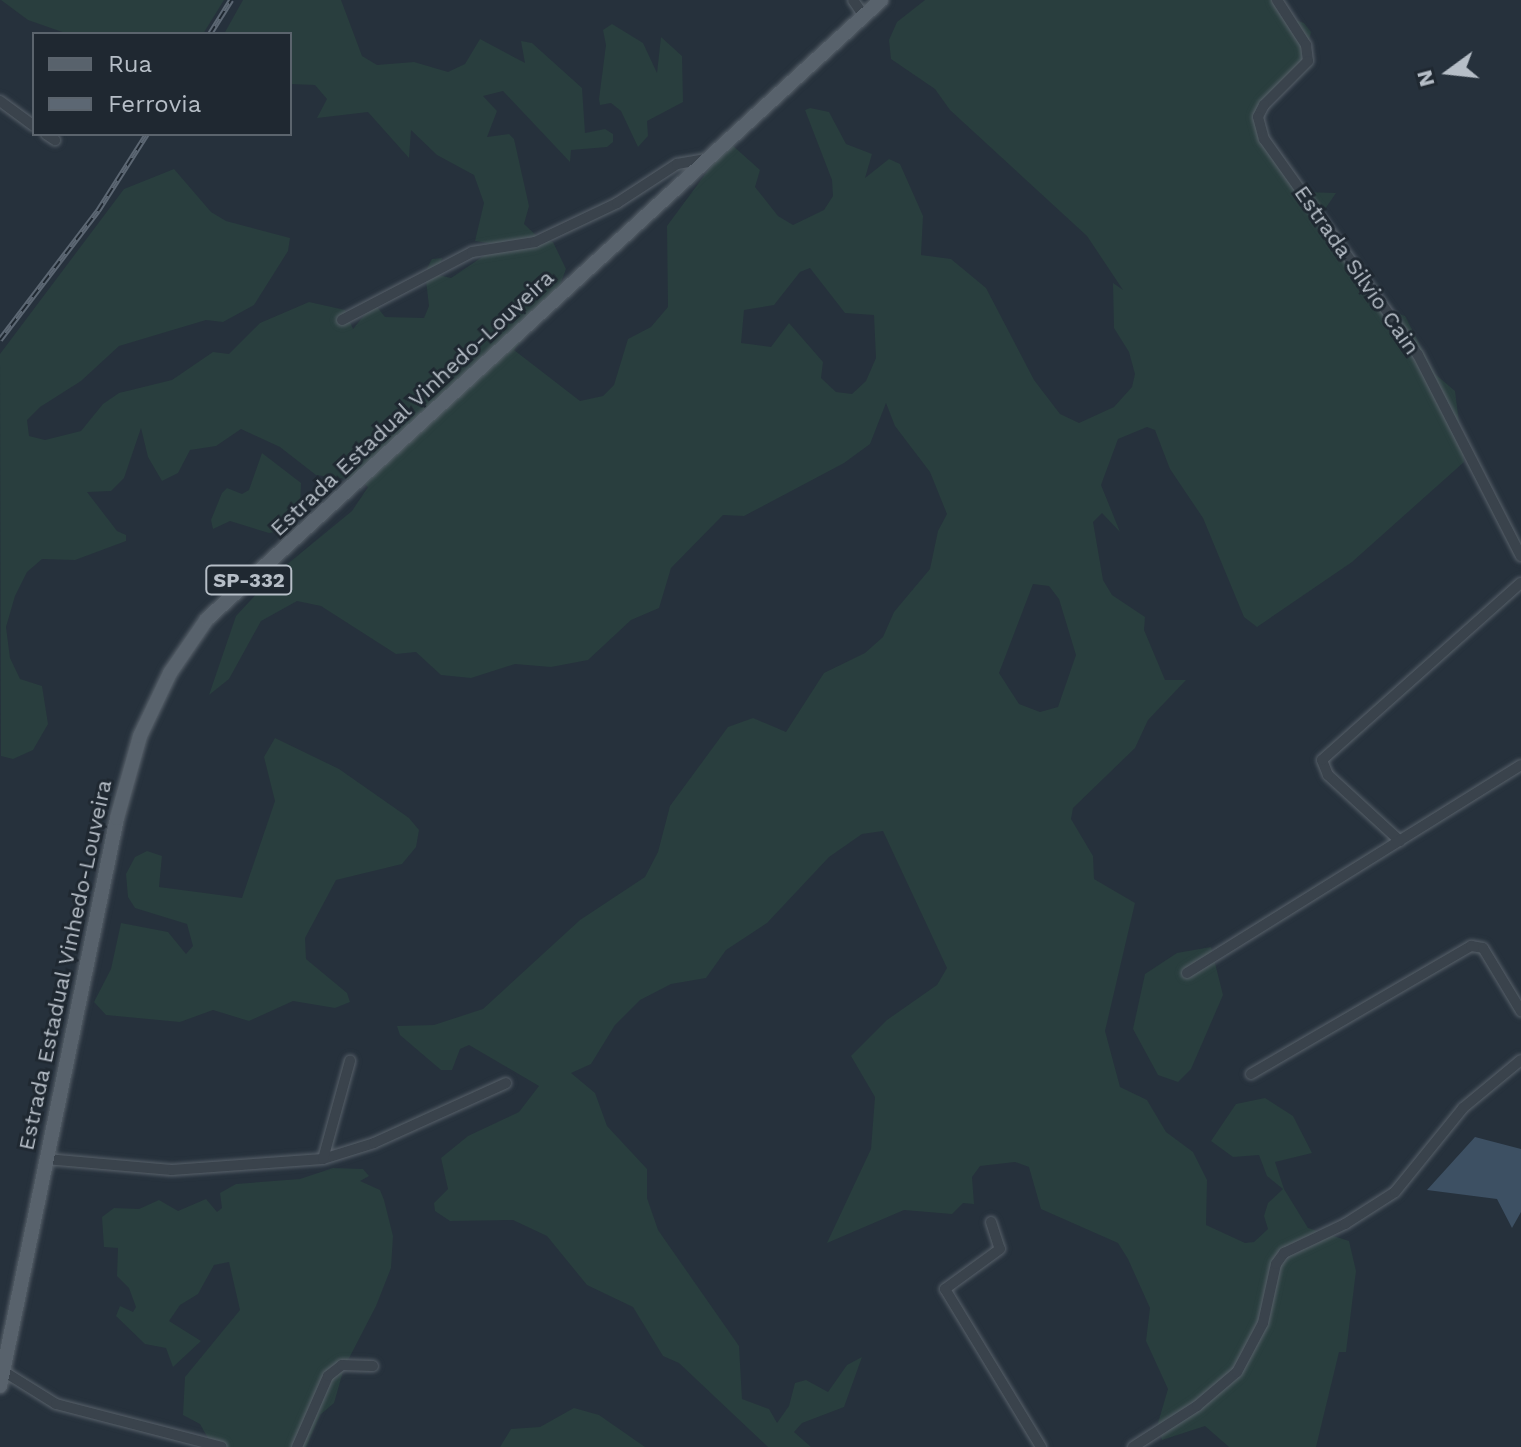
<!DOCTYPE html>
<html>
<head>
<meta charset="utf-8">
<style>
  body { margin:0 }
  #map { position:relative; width:1521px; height:1447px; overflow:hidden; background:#26313c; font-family:"Work Sans",sans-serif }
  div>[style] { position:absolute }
  .green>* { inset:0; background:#293e3e }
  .water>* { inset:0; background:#3d5063 }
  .roads { filter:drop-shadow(0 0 2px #58616a) drop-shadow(0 0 2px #58616a) }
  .minor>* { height:10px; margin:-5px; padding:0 5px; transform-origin:5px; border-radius:5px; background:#3a434c }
  .major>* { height:14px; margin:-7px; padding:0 7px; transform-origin:7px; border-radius:7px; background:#58626c }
  .rail>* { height:6px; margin-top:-3px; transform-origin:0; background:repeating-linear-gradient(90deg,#1f2831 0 9px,#5c6773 0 18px); box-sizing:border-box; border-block:2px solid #5c6773 }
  span { translate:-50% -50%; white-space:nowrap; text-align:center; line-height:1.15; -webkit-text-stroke:6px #1f2831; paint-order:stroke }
  .shield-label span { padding:2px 6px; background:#1f2831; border:2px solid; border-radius:6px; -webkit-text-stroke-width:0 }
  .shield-label { font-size:20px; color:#b6bec7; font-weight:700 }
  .street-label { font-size:22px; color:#b6bec7 }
  .legend { position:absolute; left:32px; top:32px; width:260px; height:104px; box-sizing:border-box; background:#1f2831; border:2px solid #5b646d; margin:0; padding:10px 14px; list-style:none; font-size:24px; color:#b6bec7 }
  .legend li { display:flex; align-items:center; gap:16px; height:40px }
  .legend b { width:40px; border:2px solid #5b646d }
  .north { position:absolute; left:1409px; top:32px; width:80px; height:80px; -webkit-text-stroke:6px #1f2831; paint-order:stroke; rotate:255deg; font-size:22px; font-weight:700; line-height:32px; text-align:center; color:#b6bec7 }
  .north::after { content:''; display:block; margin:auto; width:28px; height:36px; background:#b6bec7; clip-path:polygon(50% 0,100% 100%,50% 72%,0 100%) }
</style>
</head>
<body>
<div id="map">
  <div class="green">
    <i style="clip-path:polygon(1px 0,224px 0,203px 34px,68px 34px,28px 20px)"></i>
    <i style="clip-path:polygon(evenodd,243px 0,341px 0,362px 56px,377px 65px,414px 62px,448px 72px,465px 64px,480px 39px,525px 63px,521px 41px,532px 43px,582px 88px,585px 133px,605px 129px,613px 134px,613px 142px,607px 147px,571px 150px,570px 162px,503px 91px,483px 96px,497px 111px,487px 137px,509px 134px,514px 139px,529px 206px,524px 224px,539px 238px,553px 242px,566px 269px,554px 301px,514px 350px,580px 401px,603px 396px,614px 385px,628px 339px,651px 327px,668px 307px,667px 226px,720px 154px,732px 145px,760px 170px,755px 187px,778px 216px,793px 225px,824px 210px,833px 196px,832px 180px,805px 110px,810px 108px,829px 112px,846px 144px,872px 154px,865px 178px,889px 159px,900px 164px,923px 216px,921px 255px,951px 259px,986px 288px,1034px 380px,1060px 414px,1079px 423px,1114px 407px,1132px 387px,1135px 374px,1129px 352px,1114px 328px,1113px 283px,1123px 290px,1087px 236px,950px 110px,935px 89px,891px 59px,889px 40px,897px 22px,925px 0,1277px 0,1293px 19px,1304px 23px,1311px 32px,1303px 65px,1269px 95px,1260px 128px,1302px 192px,1336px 193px,1323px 212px,1345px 247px,1346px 266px,1364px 275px,1389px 322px,1394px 324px,1399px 314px,1405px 316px,1435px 374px,1455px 391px,1464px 462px,1352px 562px,1257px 627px,1244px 617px,1203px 518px,1170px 469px,1155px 430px,1147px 427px,1118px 439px,1101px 485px,1120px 532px,1102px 513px,1093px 522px,1103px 580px,1112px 595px,1145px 617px,1144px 630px,1165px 680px,1186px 680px,1148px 720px,1135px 748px,1073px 808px,1071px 819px,1093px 856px,1094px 879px,1135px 903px,1105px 1031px,1120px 1087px,1147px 1100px,1166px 1132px,1193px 1152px,1207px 1180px,1206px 1225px,1245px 1243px,1254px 1242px,1268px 1229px,1264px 1216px,1268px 1203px,1283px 1189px,1267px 1176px,1259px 1155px,1233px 1157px,1211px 1141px,1236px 1104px,1265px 1098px,1293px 1116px,1312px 1153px,1275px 1162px,1284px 1189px,1308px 1228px,1349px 1241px,1356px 1271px,1346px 1352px,1339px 1352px,1316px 1447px,1229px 1447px,1205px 1426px,1162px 1440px,1158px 1423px,1168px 1389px,1146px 1341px,1150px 1308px,1128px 1259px,1118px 1243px,1041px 1209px,1029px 1167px,1015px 1162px,980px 1166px,972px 1177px,974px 1204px,963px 1203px,952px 1214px,904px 1210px,827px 1243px,871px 1149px,875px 1097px,851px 1056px,887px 1020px,937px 985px,947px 968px,883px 831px,862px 834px,829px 857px,767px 923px,726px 950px,706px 978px,671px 984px,640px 1000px,615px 1025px,591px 1064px,571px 1073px,595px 1093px,607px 1126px,647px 1169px,647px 1198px,658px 1230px,739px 1346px,742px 1399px,769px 1409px,777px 1423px,789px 1406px,795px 1383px,806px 1380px,828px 1392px,847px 1365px,862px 1357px,844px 1407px,802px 1423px,794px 1432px,811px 1447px,768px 1447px,679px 1363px,663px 1356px,633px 1307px,587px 1285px,547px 1236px,513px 1220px,450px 1221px,435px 1211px,434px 1203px,448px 1189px,441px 1158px,468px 1136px,519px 1112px,539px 1086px,469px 1045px,460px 1049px,452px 1070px,441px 1070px,400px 1035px,397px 1026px,434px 1025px,483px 1009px,580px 920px,645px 877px,658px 852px,670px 806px,728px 727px,753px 718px,786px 732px,824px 673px,865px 653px,883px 637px,894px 612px,930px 569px,938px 531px,947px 514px,930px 472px,895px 426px,886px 403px,870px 444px,844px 463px,744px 516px,723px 515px,671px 568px,659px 608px,631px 620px,588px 660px,551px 667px,515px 664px,471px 678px,441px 675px,416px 652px,396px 654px,321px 606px,297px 601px,261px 621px,229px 679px,209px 695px,236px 616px,274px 575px,352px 511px,368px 487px,361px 481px,316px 475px,280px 447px,241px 429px,216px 446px,190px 450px,178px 473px,162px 481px,148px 457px,141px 428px,124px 478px,111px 491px,87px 492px,117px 531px,126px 535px,126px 541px,75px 560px,42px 559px,27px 572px,15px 596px,6px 627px,10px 658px,20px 679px,42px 686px,48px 724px,33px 750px,13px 759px,1px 756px,0 354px,124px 189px,174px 169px,211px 212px,226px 221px,290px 238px,288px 251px,254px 305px,223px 322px,206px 320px,119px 346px,81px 381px,40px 407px,27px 420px,29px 436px,45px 440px,81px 431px,103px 404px,119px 393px,172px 380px,213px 352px,229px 354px,260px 323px,309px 302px,345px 310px,353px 329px,374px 303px,385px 317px,424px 318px,429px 306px,425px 272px,432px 259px,442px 258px,438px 275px,451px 278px,500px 245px,475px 241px,484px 203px,474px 175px,437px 155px,411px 130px,409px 158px,368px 112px,317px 118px,327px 99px,315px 85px,290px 84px,290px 34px,224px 34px,243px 0,810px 268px,845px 313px,874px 315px,876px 358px,866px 381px,852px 394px,836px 392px,821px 378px,823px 362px,789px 323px,771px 347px,741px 343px,744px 310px,774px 305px,800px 272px,810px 268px,243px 0,1033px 584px,1049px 586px,1059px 599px,1076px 655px,1058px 707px,1040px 712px,1019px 704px,999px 673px,1033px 584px)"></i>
    <i style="clip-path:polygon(612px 24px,643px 43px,657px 73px,661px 37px,682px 56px,683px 102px,647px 121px,648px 136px,638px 147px,621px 111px,611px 103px,600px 105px,599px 99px,606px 45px,603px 30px)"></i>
    <i style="clip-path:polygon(262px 453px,301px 483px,300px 512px,283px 531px,269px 533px,230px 521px,213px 529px,211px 520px,222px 493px,227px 488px,242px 494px,249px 490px)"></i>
    <i style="clip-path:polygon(275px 738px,339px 769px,409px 818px,419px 830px,416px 847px,402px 864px,336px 880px,305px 938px,306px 959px,347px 993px,350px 1002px,335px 1008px,293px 1001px,249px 1021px,213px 1010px,180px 1022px,106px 1015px,94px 1002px,111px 969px,121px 923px,168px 932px,186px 954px,193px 946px,187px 924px,135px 908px,128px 897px,126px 874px,135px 857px,147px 851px,162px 856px,159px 887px,242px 898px,275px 801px,264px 757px)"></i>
    <i style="clip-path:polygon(1211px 947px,1223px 995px,1191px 1069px,1178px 1082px,1158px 1075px,1133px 1029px,1145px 974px,1177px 953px)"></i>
    <i style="clip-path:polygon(333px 1168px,363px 1169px,369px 1176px,360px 1181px,380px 1190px,384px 1200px,393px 1236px,391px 1268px,376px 1306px,344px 1368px,334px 1403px,320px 1415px,306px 1447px,213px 1447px,200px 1424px,183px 1415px,185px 1377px,240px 1310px,229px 1262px,214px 1265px,198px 1294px,180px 1305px,169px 1321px,201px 1341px,173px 1367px,166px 1348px,145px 1344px,116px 1316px,120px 1306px,133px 1312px,136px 1307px,129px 1288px,117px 1276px,118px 1248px,104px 1247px,102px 1217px,114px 1208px,139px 1209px,159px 1200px,178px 1211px,206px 1199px,217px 1212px,222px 1208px,220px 1193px,236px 1184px,300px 1179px)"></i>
    <i style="clip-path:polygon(574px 1408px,599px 1415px,645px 1447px,500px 1447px,511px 1429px,540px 1427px)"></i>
  </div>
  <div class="water">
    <i style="clip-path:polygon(1475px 1137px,1521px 1149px,1521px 1212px,1512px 1228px,1497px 1199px,1427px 1190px)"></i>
  </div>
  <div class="roads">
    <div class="minor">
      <i style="left:853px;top:0;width:18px;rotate:56deg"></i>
      <i style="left:1277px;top:0;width:54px;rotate:57.2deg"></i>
      <i style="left:1306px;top:45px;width:16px;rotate:83deg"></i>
      <i style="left:1308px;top:61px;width:62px;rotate:135deg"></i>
      <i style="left:1264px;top:105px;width:13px;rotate:117deg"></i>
      <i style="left:1258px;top:117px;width:23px;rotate:75deg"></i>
      <i style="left:1264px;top:139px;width:265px;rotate:54.5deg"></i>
      <i style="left:1418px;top:355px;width:226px;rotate:62.9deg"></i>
      <i style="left:0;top:101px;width:42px;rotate:36.3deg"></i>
      <i style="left:46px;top:134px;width:11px;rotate:34deg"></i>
      <i style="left:342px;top:320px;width:147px;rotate:-27.6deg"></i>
      <i style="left:472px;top:252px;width:64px;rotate:-9deg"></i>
      <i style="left:535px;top:242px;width:91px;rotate:-25.4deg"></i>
      <i style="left:617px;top:203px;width:72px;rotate:-33deg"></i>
      <i style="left:677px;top:164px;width:34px;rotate:-10deg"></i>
      <i style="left:1400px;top:841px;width:98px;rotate:-137.5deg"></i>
      <i style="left:1328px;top:775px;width:16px;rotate:-112deg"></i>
      <i style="left:1322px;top:760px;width:266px;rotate:-41.7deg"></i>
      <i style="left:1187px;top:973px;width:393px;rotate:-31.9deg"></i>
      <i style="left:1251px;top:1074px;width:255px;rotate:-30.2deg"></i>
      <i style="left:1471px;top:946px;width:12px;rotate:9deg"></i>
      <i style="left:1483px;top:948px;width:74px;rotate:58.9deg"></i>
      <i style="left:46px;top:1159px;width:126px;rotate:5deg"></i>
      <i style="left:172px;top:1170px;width:151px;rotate:-4.2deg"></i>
      <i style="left:323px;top:1159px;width:53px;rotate:-17.4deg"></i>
      <i style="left:374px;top:1143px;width:145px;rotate:-24.4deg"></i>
      <i style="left:323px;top:1159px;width:102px;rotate:-74.6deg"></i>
      <i style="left:991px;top:1222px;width:28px;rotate:72deg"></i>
      <i style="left:1000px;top:1249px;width:68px;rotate:144deg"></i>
      <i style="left:945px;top:1289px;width:185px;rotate:58.7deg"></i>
      <i style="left:3px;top:1371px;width:62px;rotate:31.9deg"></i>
      <i style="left:56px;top:1404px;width:171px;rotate:14.5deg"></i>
      <i style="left:297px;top:1447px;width:77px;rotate:-66.4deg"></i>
      <i style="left:328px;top:1376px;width:18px;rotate:-38deg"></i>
      <i style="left:342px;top:1365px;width:31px;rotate:2deg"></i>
      <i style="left:1133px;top:1447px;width:76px;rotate:-32.6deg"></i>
      <i style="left:1197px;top:1406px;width:52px;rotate:-40.4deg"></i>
      <i style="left:1237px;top:1372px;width:55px;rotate:-62deg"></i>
      <i style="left:1263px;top:1323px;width:60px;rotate:-77.6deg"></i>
      <i style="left:1276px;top:1264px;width:14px;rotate:-54deg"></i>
      <i style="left:1284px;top:1253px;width:68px;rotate:-25.4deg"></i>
      <i style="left:1345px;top:1224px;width:59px;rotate:-32.6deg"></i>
      <i style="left:1395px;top:1192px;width:108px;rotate:-51deg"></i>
      <i style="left:1463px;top:1108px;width:75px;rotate:-39.6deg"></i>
    </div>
    <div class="major">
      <i style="left:0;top:1386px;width:580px;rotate:-78.36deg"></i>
      <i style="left:117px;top:818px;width:85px;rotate:-74.3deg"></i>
      <i style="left:140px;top:736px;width:70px;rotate:-64.5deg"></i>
      <i style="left:170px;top:673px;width:65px;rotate:-55.6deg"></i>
      <i style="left:207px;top:619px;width:915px;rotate:-42.56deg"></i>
    </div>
  </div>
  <div class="rail">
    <i style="left:210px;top:34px;width:40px;rotate:-58deg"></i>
    <i style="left:0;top:340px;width:162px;rotate:-52.8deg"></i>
    <i style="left:98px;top:211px;width:91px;rotate:-57.5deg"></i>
  </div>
  <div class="shield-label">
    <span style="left:249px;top:580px">SP-332</span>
  </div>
  <div class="street-label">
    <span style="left:1357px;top:270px;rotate:55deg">Estrada Silvio Cain</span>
    <span style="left:412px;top:403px;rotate:-43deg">Estrada Estadual Vinhedo-Louveira</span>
    <span style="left:65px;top:965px;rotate:-78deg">Estrada Estadual Vinhedo-Louveira</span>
  </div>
  <ul class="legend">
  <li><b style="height:10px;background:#58626c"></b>Rua</li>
  <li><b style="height:10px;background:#5c6773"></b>Ferrovia</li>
  </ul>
  <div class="north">N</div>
</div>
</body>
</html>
